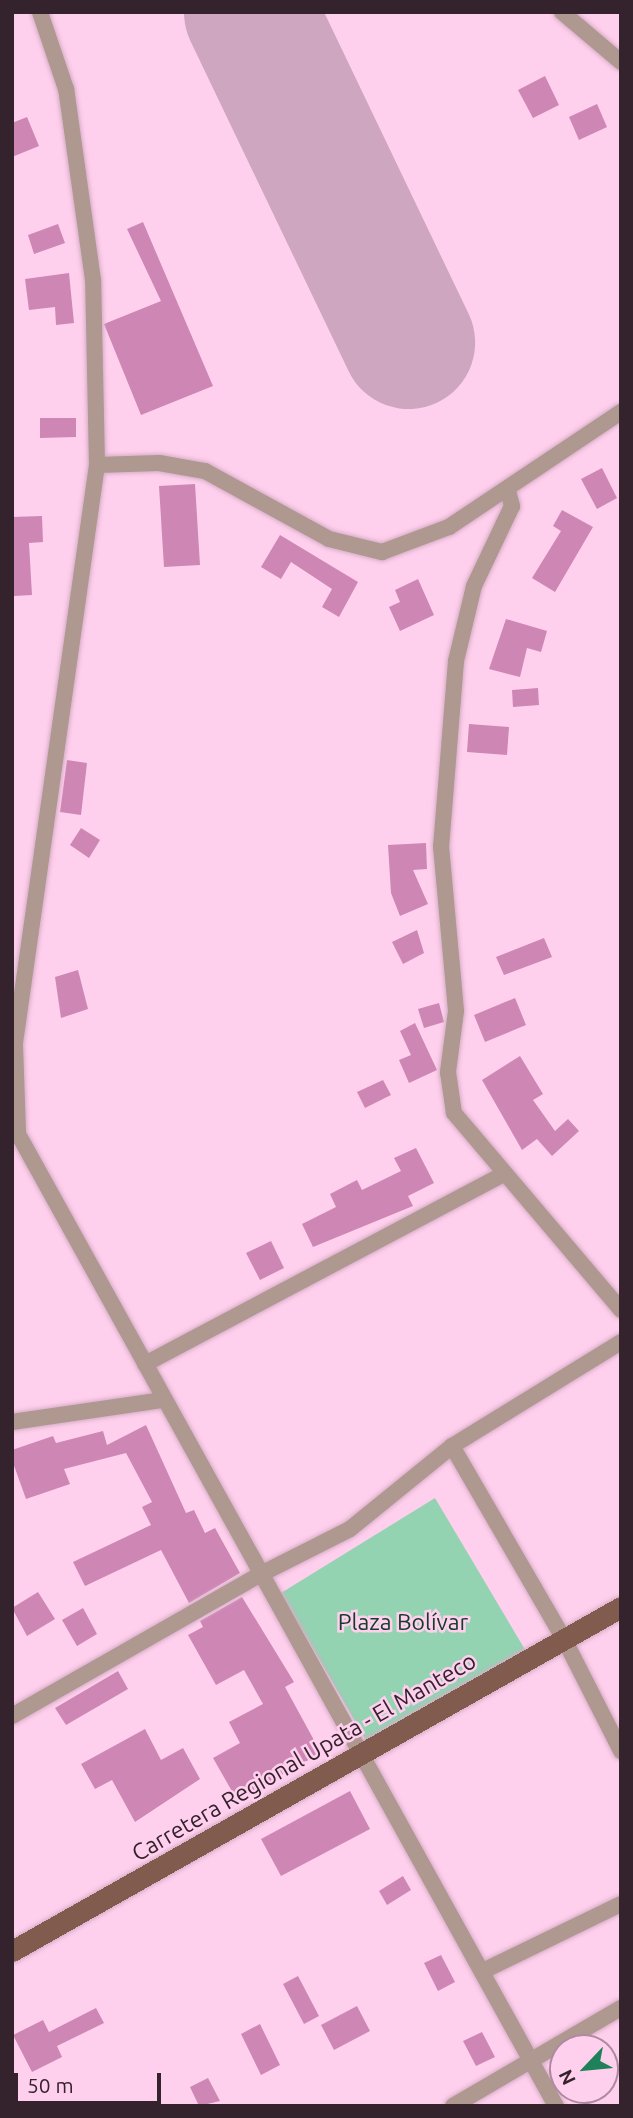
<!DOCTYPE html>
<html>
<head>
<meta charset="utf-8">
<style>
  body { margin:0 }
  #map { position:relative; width:633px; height:2118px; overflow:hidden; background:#ffd0ed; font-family:Ubuntu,sans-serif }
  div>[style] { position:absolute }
  .green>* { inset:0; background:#93d3b2 }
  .runway>* { height:133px; margin:-66.5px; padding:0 66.5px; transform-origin:66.5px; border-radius:66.5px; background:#cea6c0 }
  .building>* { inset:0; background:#ce86b4 }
  .roads { filter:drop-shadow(0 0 2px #d6adc7) drop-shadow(0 0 2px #d6adc7) }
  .street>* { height:16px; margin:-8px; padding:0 8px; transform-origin:8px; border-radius:8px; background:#ae9890 }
  .primary>* { height:21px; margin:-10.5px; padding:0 10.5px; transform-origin:10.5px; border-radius:10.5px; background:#815b4d }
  span { translate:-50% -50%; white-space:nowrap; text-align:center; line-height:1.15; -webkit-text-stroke:5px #ffd0ed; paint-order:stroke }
  .park-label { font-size:23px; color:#143b29 }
  .street-label { font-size:23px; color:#34222d }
  .frame { position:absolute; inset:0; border:14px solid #34222d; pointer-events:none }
  .north { position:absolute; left:549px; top:2034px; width:70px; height:70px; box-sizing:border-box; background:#ffd0ed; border:2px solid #ae8aa0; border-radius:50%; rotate:244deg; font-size:19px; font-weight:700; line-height:28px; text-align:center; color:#34222d }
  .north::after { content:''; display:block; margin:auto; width:24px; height:32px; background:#1f8159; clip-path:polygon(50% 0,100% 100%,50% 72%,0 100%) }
  .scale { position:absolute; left:14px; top:2073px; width:147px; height:32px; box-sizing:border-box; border:4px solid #34222d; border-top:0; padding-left:9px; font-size:21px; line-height:24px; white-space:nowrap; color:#34222d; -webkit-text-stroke:5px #ffd0ed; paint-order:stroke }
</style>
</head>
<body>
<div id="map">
  <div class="green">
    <i style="clip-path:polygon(435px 1498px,527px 1653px,368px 1744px,281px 1593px)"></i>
  </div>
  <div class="runway">
    <i style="left:250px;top:12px;width:366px;rotate:64.4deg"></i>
  </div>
  <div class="building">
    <i style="clip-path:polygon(545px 76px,559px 105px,533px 118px,518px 90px)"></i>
    <i style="clip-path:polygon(597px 104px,607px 127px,579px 140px,569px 117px)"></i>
    <i style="clip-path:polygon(27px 117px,39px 146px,12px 157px,12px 123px)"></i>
    <i style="clip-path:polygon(143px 222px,213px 386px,141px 415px,104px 324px,161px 301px,127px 229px)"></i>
    <i style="clip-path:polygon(58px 224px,65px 243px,34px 254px,28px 235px)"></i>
    <i style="clip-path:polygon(69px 273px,74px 323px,56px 325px,55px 307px,29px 310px,25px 279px)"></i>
    <i style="clip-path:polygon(40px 418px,76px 418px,76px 437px,40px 438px)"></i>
    <i style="clip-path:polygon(602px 468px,617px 498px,597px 509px,581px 479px)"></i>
    <i style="clip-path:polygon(195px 484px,200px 565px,164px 567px,159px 486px)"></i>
    <i style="clip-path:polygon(562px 510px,593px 527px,555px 592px,532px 578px,561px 531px,553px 526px)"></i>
    <i style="clip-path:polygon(42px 516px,43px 542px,29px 543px,32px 595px,14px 596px,12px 517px)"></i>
    <i style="clip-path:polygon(280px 535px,358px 582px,339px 617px,322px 607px,332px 589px,291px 562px,281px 579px,261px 567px)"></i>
    <i style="clip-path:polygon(418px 579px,434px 615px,400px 631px,389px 607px,400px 602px,395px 590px)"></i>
    <i style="clip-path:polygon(506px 619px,547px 631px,541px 652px,527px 648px,520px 677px,489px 669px)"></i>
    <i style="clip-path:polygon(538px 688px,539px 705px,513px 707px,512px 690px)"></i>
    <i style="clip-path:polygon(469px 724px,509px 727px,507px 755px,467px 752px)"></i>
    <i style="clip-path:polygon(67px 760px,87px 763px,81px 815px,60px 812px)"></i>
    <i style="clip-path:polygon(81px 828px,100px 840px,89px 858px,70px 845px)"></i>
    <i style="clip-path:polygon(426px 843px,427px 869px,413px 870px,428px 904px,400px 916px,391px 893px,388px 845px)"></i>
    <i style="clip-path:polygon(417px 930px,424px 953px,403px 964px,392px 942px)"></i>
    <i style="clip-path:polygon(544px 938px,552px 957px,504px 975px,496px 957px)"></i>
    <i style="clip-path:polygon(78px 970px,88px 1009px,61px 1018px,55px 977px)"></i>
    <i style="clip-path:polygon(515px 998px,526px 1025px,485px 1042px,474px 1015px)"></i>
    <i style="clip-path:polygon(439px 1003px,444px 1022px,424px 1028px,418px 1009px)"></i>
    <i style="clip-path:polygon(415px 1023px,437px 1070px,409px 1083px,399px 1060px,411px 1055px,400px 1031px)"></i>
    <i style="clip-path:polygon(520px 1056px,543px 1094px,533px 1100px,555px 1131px,568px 1119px,579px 1131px,552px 1156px,537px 1139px,522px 1150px,482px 1080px)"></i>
    <i style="clip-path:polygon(383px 1080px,391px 1095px,365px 1108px,357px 1092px)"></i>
    <i style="clip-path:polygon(416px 1148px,434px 1183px,408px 1196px,413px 1206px,313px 1247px,302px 1224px,336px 1207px,330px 1194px,357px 1180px,362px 1190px,401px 1171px,394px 1158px)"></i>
    <i style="clip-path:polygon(271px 1241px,284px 1268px,260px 1280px,246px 1253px)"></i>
    <i style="clip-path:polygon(146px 1425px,186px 1513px,194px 1510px,205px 1533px,215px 1528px,240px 1573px,189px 1603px,161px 1550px,85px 1586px,73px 1562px,151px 1525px,142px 1507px,152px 1502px,126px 1453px,64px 1469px,70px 1484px,26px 1499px,12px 1460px,12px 1450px,53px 1436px,56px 1443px,103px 1431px,107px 1445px)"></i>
    <i style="clip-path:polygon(38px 1592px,55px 1619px,27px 1636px,12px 1608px)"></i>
    <i style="clip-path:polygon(242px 1597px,294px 1682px,285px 1687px,321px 1753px,237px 1800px,213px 1758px,240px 1743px,229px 1722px,263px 1704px,244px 1670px,216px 1685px,188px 1635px,203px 1627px,200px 1621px)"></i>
    <i style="clip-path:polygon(83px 1608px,97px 1634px,77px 1646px,62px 1620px)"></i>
    <i style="clip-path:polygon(118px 1671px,128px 1689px,66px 1725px,55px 1708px)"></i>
    <i style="clip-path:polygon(145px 1729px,161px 1760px,183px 1748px,200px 1779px,135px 1822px,112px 1780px,95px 1789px,81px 1764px)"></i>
    <i style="clip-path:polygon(350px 1791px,370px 1829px,281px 1876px,261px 1839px)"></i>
    <i style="clip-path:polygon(403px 1876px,411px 1890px,387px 1905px,379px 1891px)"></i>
    <i style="clip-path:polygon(441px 1955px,455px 1982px,438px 1991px,424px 1963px)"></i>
    <i style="clip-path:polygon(298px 1976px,319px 2016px,304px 2024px,283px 1984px)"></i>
    <i style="clip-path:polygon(357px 2006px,370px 2031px,334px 2050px,321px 2025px)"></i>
    <i style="clip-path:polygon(96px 2008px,104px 2023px,57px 2046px,62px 2057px,32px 2072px,13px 2035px,43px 2020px,49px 2032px)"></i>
    <i style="clip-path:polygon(260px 2024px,280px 2065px,261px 2075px,241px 2034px)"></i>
    <i style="clip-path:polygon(482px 2032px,495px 2057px,476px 2066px,463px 2041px)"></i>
    <i style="clip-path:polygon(208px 2078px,220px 2101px,199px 2106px,190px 2087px)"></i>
  </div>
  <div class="roads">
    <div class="street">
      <i style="left:562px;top:12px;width:77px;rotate:40.3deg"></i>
      <i style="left:97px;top:465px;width:62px;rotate:-1.8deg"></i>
      <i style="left:159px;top:463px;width:47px;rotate:9.9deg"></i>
      <i style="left:205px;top:471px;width:141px;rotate:28.7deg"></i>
      <i style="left:329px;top:539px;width:55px;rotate:13.8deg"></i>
      <i style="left:382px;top:552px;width:72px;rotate:-20.5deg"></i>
      <i style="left:449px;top:527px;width:207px;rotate:-33.8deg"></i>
      <i style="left:508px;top:491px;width:16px;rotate:75deg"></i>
      <i style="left:512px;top:506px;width:89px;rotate:115.4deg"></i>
      <i style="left:474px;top:586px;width:77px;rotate:103.5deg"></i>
      <i style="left:456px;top:661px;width:186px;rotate:94.6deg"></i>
      <i style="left:441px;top:846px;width:166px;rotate:84.8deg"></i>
      <i style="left:456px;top:1011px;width:62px;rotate:97.5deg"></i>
      <i style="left:448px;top:1072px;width:41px;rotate:81.7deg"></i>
      <i style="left:454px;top:1113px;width:258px;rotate:49.7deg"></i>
      <i style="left:12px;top:1123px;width:1123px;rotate:61.04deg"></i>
      <i style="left:18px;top:1131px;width:88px;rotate:-92deg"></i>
      <i style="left:15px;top:1043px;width:584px;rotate:-81.93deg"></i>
      <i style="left:97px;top:465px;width:185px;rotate:-91.2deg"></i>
      <i style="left:93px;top:280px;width:193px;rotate:-98deg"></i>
      <i style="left:66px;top:89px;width:81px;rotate:-108.7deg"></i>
      <i style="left:145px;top:1364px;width:406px;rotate:-27.9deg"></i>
      <i style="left:12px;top:1422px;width:153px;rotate:-8.3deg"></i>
      <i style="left:452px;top:1446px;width:223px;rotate:59.9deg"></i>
      <i style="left:564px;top:1639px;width:126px;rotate:63deg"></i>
      <i style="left:12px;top:1716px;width:289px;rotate:-29.7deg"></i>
      <i style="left:263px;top:1573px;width:97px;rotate:-26.8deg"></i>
      <i style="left:350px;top:1529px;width:132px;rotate:-39.1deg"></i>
      <i style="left:452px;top:1446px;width:198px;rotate:-31.6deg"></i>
      <i style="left:483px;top:1971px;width:153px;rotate:-25.9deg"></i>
      <i style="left:453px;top:2106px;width:194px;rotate:-30.3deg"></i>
    </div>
    <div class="primary">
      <i style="left:12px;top:1951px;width:699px;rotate:-29.46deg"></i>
    </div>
  </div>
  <div class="park-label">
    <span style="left:403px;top:1622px">Plaza Bolívar</span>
  </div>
  <div class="street-label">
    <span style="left:304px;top:1757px;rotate:-30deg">Carretera Regional Upata - El Manteco</span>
  </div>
  <div class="frame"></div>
  <div class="north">N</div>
  <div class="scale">50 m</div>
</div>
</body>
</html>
